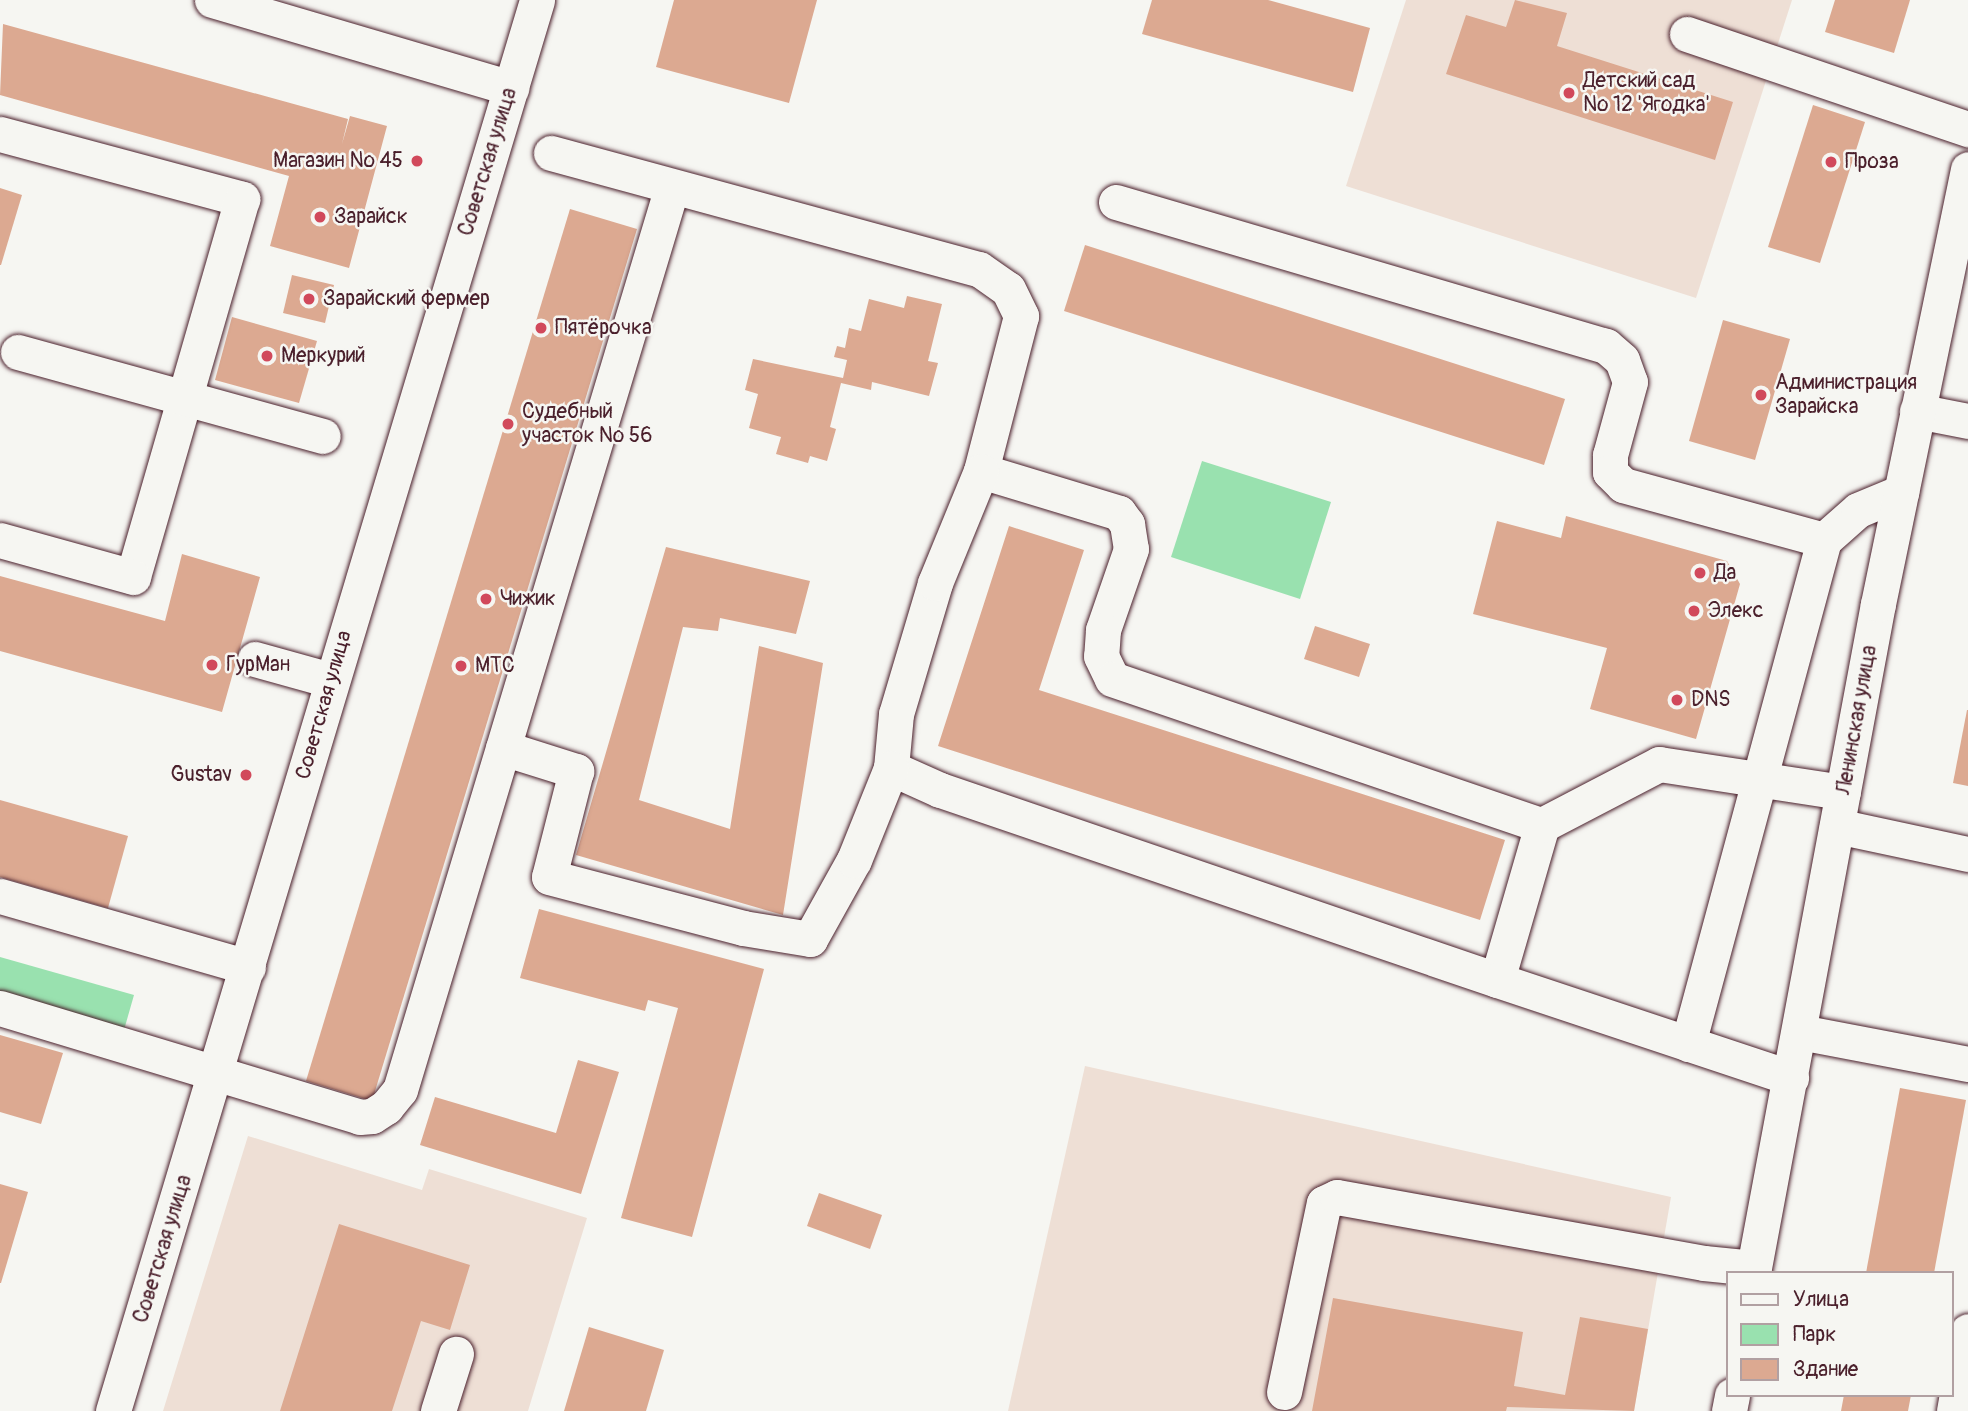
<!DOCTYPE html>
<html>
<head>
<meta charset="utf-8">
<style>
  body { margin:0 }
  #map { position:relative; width:1968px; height:1411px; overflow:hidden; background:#f6f6f2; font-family:Pangolin,sans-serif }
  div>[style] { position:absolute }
  .built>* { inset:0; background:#eedfd5 }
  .green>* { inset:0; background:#99e1af }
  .building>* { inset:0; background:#dca991 }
  .roads { filter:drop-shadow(0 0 2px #4a1f2b) drop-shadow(0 0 2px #4a1f2b) }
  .minor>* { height:35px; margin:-17.5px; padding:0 17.5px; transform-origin:17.5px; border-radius:17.5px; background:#f6f6f2 }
  .dots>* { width:19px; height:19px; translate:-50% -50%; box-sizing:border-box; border:4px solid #f6f6f2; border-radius:50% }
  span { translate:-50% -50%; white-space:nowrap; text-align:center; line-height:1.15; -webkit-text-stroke:5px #f6f6f2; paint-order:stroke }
  .poi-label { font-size:21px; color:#4a1f2b }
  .left { translate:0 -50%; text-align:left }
  .right { translate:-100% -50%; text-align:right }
  .street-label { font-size:21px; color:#4a1f2b }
  .legend { position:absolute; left:1726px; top:1271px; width:228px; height:126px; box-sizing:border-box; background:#f6f6f2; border:2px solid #b1a0a2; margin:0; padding:9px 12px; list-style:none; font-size:21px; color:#4a1f2b }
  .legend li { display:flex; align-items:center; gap:14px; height:35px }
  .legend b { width:35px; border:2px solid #b1a0a2 }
</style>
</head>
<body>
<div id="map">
  <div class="built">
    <i style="clip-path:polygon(1406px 0,1792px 0,1696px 298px,1346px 186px)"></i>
    <i style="clip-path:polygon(1085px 1066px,1671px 1197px,1634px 1411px,1008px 1411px)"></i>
    <i style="clip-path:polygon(248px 1136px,422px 1190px,429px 1169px,587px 1218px,528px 1411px,163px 1411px)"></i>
  </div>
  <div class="green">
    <i style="clip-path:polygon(1202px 461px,1331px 502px,1300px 599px,1171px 557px)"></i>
    <i style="clip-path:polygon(0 957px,134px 995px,124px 1030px,0 995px)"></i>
  </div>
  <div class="building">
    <i style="clip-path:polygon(674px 0,817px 0,789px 103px,656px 67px)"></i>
    <i style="clip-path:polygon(1152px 0,1268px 0,1370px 28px,1353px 92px,1142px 34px)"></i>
    <i style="clip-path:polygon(1515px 0,1567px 13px,1557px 46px,1733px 102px,1715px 160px,1446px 74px,1466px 15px,1506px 27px)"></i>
    <i style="clip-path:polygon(1835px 0,1910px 0,1894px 53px,1825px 32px)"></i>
    <i style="clip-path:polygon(3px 24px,348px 119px,342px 144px,350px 116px,387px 126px,349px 268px,270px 246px,289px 176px,0 95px)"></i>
    <i style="clip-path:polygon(1813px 105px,1865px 122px,1820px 263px,1768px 247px)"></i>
    <i style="clip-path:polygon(0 188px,22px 195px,1px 265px,0 265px)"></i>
    <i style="clip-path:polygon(570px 209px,637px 229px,372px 1101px,306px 1081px)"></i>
    <i style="clip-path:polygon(1085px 245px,1565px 399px,1544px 465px,1064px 311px)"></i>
    <i style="clip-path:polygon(292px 275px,334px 285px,325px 323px,283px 313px)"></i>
    <i style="clip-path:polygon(907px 296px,942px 304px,928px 361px,938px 363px,929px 396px,872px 382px,871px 390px,841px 383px,830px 427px,836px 429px,827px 461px,810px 456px,808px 463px,776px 454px,781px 437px,749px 428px,758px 394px,745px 390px,753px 359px,843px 378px,847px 360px,834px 357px,837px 346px,845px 348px,849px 328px,861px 331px,869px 299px,904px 308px)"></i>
    <i style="clip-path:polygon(232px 317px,317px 341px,299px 403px,215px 380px)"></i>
    <i style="clip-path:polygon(1723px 320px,1790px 339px,1755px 460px,1689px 441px)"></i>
    <i style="clip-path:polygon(1566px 516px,1727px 561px,1740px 584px,1696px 739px,1590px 709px,1607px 648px,1473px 614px,1497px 521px,1561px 538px)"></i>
    <i style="clip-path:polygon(1009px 526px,1084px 550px,1039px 690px,1505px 840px,1480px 920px,938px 746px)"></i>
    <i style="clip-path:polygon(666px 547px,810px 581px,796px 634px,720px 618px,718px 631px,683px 627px,639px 800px,730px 829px,759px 646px,823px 663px,783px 915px,576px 855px)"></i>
    <i style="clip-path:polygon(182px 554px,260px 577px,222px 712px,0 651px,0 576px,165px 621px)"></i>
    <i style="clip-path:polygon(1315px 626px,1370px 644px,1359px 677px,1304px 659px)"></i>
    <i style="clip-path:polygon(1967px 710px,1968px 710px,1968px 786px,1953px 783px)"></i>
    <i style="clip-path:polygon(0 800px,128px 836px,108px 908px,0 877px)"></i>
    <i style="clip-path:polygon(539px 909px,764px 969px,692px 1237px,621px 1218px,678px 1008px,648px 1000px,645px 1011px,520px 978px)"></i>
    <i style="clip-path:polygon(0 1035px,63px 1053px,41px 1124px,0 1112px)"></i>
    <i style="clip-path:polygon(578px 1060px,619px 1072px,581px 1194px,420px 1145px,435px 1097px,556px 1133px)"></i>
    <i style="clip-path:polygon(1900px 1088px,1966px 1100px,1934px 1273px,1866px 1273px)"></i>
    <i style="clip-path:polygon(0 1184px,28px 1192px,1px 1283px,0 1283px)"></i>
    <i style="clip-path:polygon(819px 1193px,882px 1215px,870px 1249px,807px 1226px)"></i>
    <i style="clip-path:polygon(339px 1224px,470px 1265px,450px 1330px,421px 1321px,392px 1411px,280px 1411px)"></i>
    <i style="clip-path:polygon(1333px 1298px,1523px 1332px,1514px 1386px,1565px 1395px,1580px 1317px,1648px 1329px,1634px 1411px,1507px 1407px,1506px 1411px,1312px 1411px)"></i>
    <i style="clip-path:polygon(589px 1327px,664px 1350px,646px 1411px,564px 1411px)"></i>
    <i style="clip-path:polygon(1844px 1395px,1911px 1395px,1908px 1411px,1841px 1411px)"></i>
  </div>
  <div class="roads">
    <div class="minor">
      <i style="left:212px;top:0;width:312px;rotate:16.4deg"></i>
      <i style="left:1687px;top:34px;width:297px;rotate:18.7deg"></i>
      <i style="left:0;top:134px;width:251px;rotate:15deg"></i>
      <i style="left:242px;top:199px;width:393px;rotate:106.1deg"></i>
      <i style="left:133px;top:577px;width:138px;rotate:-164.5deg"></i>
      <i style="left:551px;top:153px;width:443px;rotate:15.2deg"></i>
      <i style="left:979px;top:269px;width:35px;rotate:35deg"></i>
      <i style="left:1008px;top:289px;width:30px;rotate:64deg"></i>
      <i style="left:1021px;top:316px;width:160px;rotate:104.5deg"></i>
      <i style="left:981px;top:471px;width:144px;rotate:16.9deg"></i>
      <i style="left:1119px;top:513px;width:14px;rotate:54deg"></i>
      <i style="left:1127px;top:524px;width:25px;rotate:81deg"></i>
      <i style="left:1131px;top:549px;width:86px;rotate:109.1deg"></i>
      <i style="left:1103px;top:630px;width:26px;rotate:94deg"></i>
      <i style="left:1101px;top:656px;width:25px;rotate:64deg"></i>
      <i style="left:1112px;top:679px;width:454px;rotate:18.8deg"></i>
      <i style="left:1542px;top:825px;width:161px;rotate:106.2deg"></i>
      <i style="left:1497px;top:980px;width:589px;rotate:-161.16deg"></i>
      <i style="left:940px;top:790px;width:54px;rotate:-155.8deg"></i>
      <i style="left:891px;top:768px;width:54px;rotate:-84.7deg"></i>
      <i style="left:896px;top:714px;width:137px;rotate:-73.4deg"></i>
      <i style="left:935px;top:583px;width:121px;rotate:-67.7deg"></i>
      <i style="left:1116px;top:202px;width:511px;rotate:16.38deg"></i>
      <i style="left:1606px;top:346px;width:21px;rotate:41deg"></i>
      <i style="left:1622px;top:360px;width:23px;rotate:70deg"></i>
      <i style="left:1630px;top:382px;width:76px;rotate:105.3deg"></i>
      <i style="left:1610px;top:455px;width:17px;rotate:90deg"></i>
      <i style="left:1610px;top:472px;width:18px;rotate:45deg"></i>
      <i style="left:1623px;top:485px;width:208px;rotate:15.3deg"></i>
      <i style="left:1824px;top:540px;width:45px;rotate:-41.4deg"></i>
      <i style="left:1858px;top:510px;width:47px;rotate:-22.7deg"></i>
      <i style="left:18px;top:352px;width:316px;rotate:15.4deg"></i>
      <i style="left:1917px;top:411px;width:52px;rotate:11.1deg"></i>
      <i style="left:255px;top:659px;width:78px;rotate:15.6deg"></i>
      <i style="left:503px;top:748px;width:77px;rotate:17.5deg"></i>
      <i style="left:576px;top:771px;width:109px;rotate:104.3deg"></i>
      <i style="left:549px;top:877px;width:201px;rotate:14.7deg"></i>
      <i style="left:743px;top:928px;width:68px;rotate:9.3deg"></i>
      <i style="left:810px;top:939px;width:90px;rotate:-60.9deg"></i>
      <i style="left:854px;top:860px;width:99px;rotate:-68.1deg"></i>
      <i style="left:1542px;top:825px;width:132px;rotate:-27.5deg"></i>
      <i style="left:1659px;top:764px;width:186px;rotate:8.7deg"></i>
      <i style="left:1837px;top:826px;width:134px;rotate:12.1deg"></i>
      <i style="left:0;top:896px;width:258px;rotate:16deg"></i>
      <i style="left:1497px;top:980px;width:310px;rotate:18.4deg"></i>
      <i style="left:0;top:1008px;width:376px;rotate:16.8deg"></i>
      <i style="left:360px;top:1117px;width:12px;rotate:-5deg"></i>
      <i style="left:372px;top:1116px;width:17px;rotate:-33deg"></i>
      <i style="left:386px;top:1107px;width:22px;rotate:-51deg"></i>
      <i style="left:400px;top:1090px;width:943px;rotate:-73.24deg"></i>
      <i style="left:1800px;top:1032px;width:171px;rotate:10.8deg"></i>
      <i style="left:1688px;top:1044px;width:522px;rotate:-74.9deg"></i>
      <i style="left:1753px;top:1273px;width:681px;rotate:-79.42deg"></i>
      <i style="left:1878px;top:604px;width:444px;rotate:-78.3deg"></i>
      <i style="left:1284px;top:1392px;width:193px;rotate:-78.1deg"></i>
      <i style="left:1324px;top:1203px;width:14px;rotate:-25deg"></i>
      <i style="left:1337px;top:1197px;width:373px;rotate:10.2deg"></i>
      <i style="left:1704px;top:1263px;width:50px;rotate:5.7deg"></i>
      <i style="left:113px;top:1411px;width:1473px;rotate:-73.27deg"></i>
      <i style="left:438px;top:1411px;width:60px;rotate:-72.5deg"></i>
      <i style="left:1729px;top:1411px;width:16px;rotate:-79deg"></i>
      <i style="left:1954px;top:1411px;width:81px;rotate:-80.1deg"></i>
    </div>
  </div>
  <div class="dots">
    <i style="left:1569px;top:93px;background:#d1495b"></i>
    <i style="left:417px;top:161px;background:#d1495b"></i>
    <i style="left:1831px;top:162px;background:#d1495b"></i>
    <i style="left:320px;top:217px;background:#d1495b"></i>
    <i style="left:309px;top:299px;background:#d1495b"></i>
    <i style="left:541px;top:328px;background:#d1495b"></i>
    <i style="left:267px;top:356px;background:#d1495b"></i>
    <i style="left:1761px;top:395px;background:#d1495b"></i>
    <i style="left:508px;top:424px;background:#d1495b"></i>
    <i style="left:1700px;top:573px;background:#d1495b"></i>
    <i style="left:486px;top:599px;background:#d1495b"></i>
    <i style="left:1694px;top:611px;background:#d1495b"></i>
    <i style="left:212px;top:665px;background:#d1495b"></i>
    <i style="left:461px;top:666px;background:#d1495b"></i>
    <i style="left:1677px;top:700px;background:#d1495b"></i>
    <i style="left:246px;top:775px;background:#d1495b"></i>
  </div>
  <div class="poi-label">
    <span class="left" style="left:1583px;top:93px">Детский сад<br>№ 12 'Ягодка'</span>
    <span class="right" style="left:403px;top:161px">Магазин № 45</span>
    <span class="left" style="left:1845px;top:162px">Проза</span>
    <span class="left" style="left:334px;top:217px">Зарайск</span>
    <span class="left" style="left:323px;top:299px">Зарайский фермер</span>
    <span class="left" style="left:555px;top:328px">Пятёрочка</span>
    <span class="left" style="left:281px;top:356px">Меркурий</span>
    <span class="left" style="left:1775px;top:395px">Администрация<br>Зарайска</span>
    <span class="left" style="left:522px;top:424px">Судебный<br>участок № 56</span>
    <span class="left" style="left:1714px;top:573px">Да</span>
    <span class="left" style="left:500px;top:599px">Чижик</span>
    <span class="left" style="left:1708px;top:611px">Элекс</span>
    <span class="left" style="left:226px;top:665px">ГурМан</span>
    <span class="left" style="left:475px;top:666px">МТС</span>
    <span class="left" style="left:1691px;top:700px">DNS</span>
    <span class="right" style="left:232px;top:775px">Gustav</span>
  </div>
  <div class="street-label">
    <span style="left:488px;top:162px;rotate:-73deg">Советская улица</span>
    <span style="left:324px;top:705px;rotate:-74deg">Советская улица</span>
    <span style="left:1857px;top:720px;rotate:-80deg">Ленинская улица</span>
    <span style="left:163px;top:1249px;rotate:-73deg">Советская улица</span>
  </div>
  <ul class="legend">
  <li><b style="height:9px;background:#f6f6f2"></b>Улица</li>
  <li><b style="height:19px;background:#99e1af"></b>Парк</li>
  <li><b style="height:19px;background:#dca991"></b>Здание</li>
  </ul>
</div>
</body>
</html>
